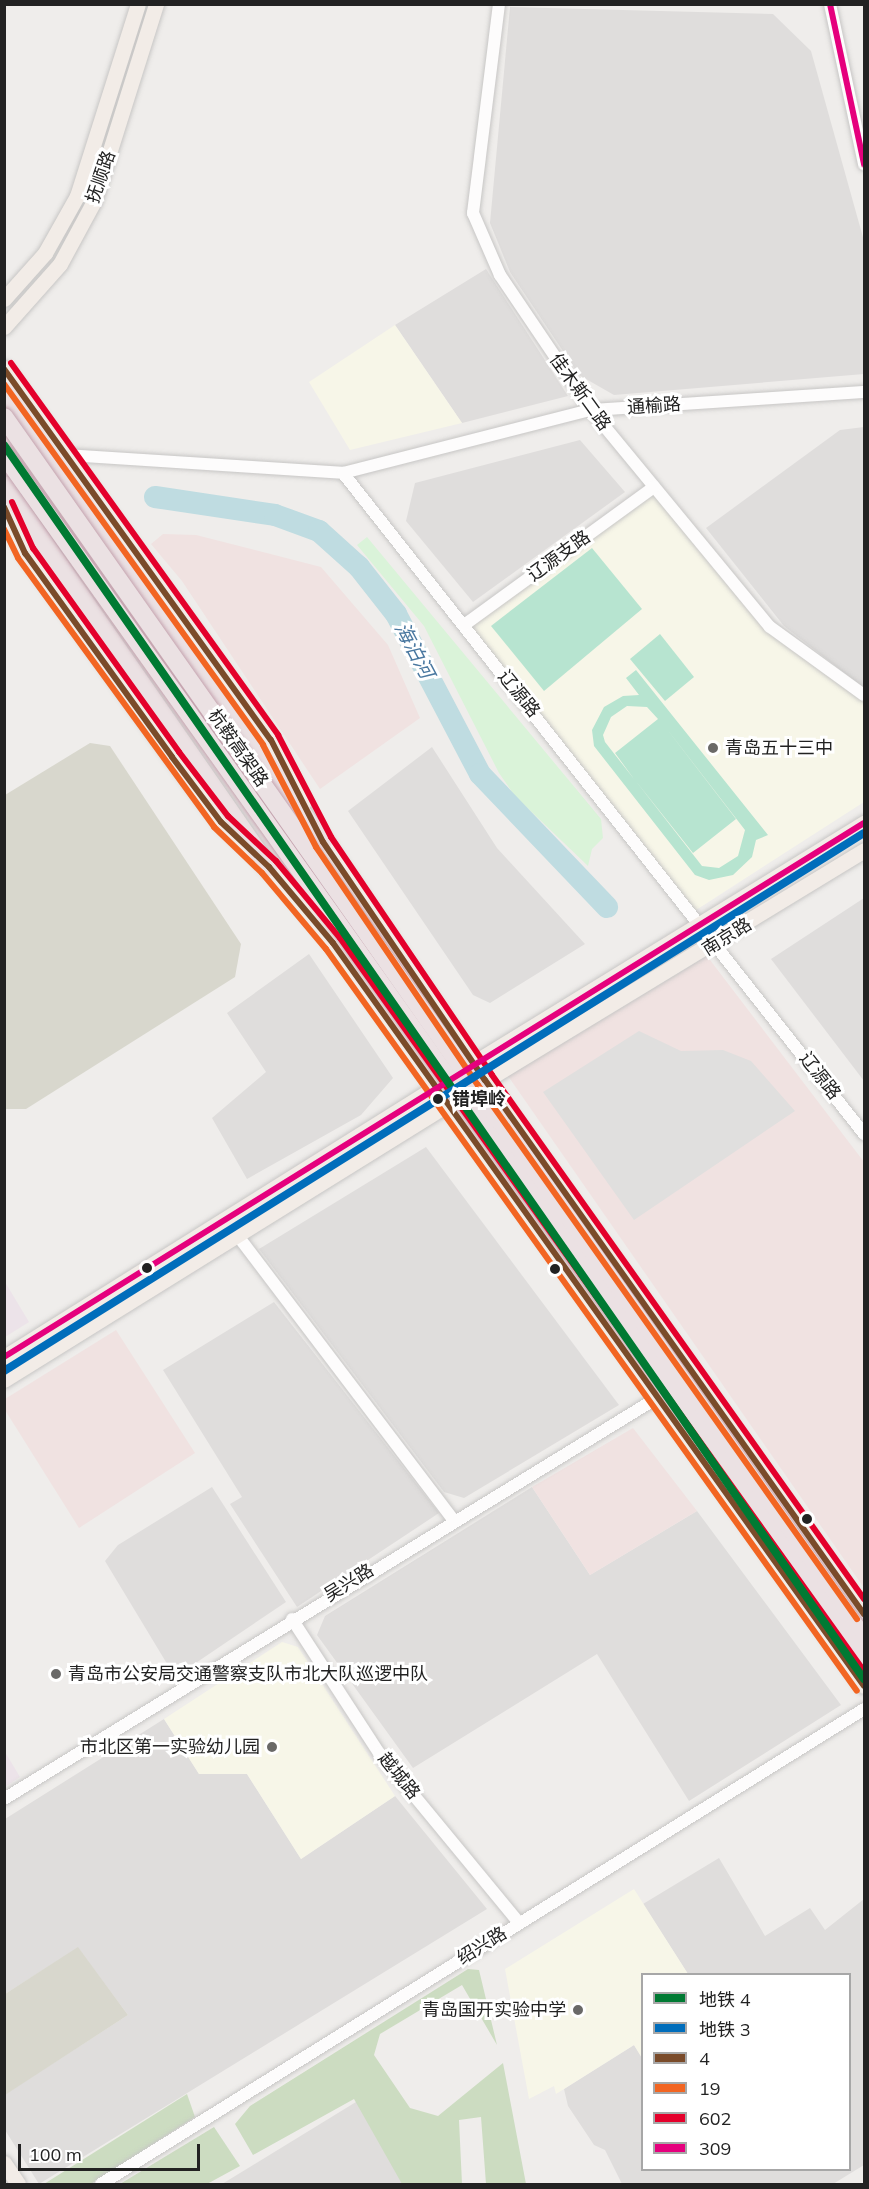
<!DOCTYPE html>
<html>
<head>
<meta charset="utf-8">
<style>
  body { margin:0 }
  #map { position:relative; width:869px; height:2189px; overflow:hidden; background:#efedeb; font-family:Mulish,"Noto Sans SC",sans-serif }
  div>[style] { position:absolute }
  .residential>* { inset:0; background:#dfdddc }
  .commercial>* { inset:0; background:#f0e2e1 }
  .industrial>* { inset:0; background:#ece3e9 }
  .education>* { inset:0; background:#f7f6e8 }
  .construction>* { inset:0; background:#d8d7cd }
  .forest>* { inset:0; background:#ccdcc1 }
  .park>* { inset:0; background:#daf3d9 }
  .pitch>* { inset:0; background:#b7e4d0 }
  .parking>* { inset:0; background:#e0dfde }
  .river>* { height:22px; margin:-11px; padding:0 11px; transform-origin:11px; border-radius:11px; background:#bfdce1 }
  .roads { filter:drop-shadow(0 0 2px #c7c6c5) drop-shadow(0 0 2px #c7c6c5) }
  .minor>* { height:12px; margin:-6px; padding:0 6px; transform-origin:6px; border-radius:6px; background:#fdfcfc }
  .major>* { height:15px; margin:-7.5px; padding:0 7.5px; transform-origin:7.5px; border-radius:7.5px; background:#f2ece7 }
  .highway>* { height:18px; margin:-9px; padding:0 9px; transform-origin:9px; border-radius:9px; background:#ebe1e3 }
  .bridges { filter:drop-shadow(0 0 2px #c4a2ae) drop-shadow(0 0 2px #c4a2ae) }
  .highway-bridge>* { height:18px; margin:-9px; padding:0 9px; transform-origin:9px; border-radius:9px; background:#ebe1e3 }
  .bus-1>* { height:6px; margin:-3px; padding:0 3px; transform-origin:3px; border-radius:3px; background:#7a4b2a }
  .bus-2>* { height:6px; margin:-3px; padding:0 3px; transform-origin:3px; border-radius:3px; background:#f26522 }
  .bus-3>* { height:6px; margin:-3px; padding:0 3px; transform-origin:3px; border-radius:3px; background:#e4002b }
  .bus-4>* { height:6px; margin:-3px; padding:0 3px; transform-origin:3px; border-radius:3px; background:#e5007d }
  .metro-1>* { height:8px; margin:-4px; padding:0 4px; transform-origin:4px; border-radius:4px; background:#007a33 }
  .metro-2>* { height:8px; margin:-4px; padding:0 4px; transform-origin:4px; border-radius:4px; background:#006dbb }
  .dots>* { width:16px; height:16px; translate:-50% -50%; box-sizing:border-box; border:3px solid #fff; border-radius:50% }
  span { translate:-50% -50%; white-space:nowrap; text-align:center; line-height:1.15; -webkit-text-stroke:6px #fff; paint-order:stroke }
  .street-label { font-size:18px; color:#222 }
  .poi-label { font-size:18px; color:#222 }
  .left { translate:0 -50%; text-align:left }
  .right { translate:-100% -50%; text-align:right }
  .stop-label { font-size:18px; color:#222; font-weight:700 }
  .water-label { font-size:20px; color:#4a78a0; font-style:italic }
  .frame { position:absolute; inset:0; border:6px solid #222; pointer-events:none }
  .legend { position:absolute; left:641px; top:1973px; width:210px; height:198px; box-sizing:border-box; background:#fff; border:2px solid #a7a7a7; margin:0; padding:8px 10px; list-style:none; font-size:18px; color:#222 }
  .legend li { display:flex; align-items:center; gap:12px; height:30px }
  .legend b { width:30px; border:2px solid #a7a7a7 }
  .scale { position:absolute; left:18px; top:2144px; width:182px; height:27px; box-sizing:border-box; border:3px solid #222; border-top:0; padding-left:8px; font-size:18px; line-height:21px; white-space:nowrap; color:#222; -webkit-text-stroke:4px #fff; paint-order:stroke }
</style>
</head>
<body>
<div id="map">
  <div class="residential">
    <i style="clip-path:polygon(510px 7px,773px 14px,811px 51px,864px 241px,864px 374px,614px 395px,579px 375px,510px 272px,490px 223px)"></i>
    <i style="clip-path:polygon(486px 269px,568px 396px,462px 423px,395px 325px)"></i>
    <i style="clip-path:polygon(864px 427px,864px 688px,784px 626px,706px 528px,840px 430px)"></i>
    <i style="clip-path:polygon(580px 440px,625px 492px,473px 602px,406px 521px,415px 483px)"></i>
    <i style="clip-path:polygon(432px 747px,497px 848px,585px 944px,490px 1003px,473px 995px,348px 811px)"></i>
    <i style="clip-path:polygon(864px 898px,864px 1081px,771px 959px)"></i>
    <i style="clip-path:polygon(309px 954px,393px 1078px,361px 1115px,247px 1179px,212px 1118px,266px 1072px,227px 1013px)"></i>
    <i style="clip-path:polygon(426px 1147px,619px 1405px,464px 1498px,444px 1492px,259px 1249px)"></i>
    <i style="clip-path:polygon(274px 1302px,439px 1513px,297px 1607px,230px 1504px,242px 1497px,163px 1370px)"></i>
    <i style="clip-path:polygon(212px 1487px,286px 1602px,175px 1677px,105px 1561px,118px 1545px)"></i>
    <i style="clip-path:polygon(532px 1487px,590px 1575px,697px 1511px,841px 1705px,689px 1801px,597px 1654px,413px 1768px,317px 1635px,325px 1616px)"></i>
    <i style="clip-path:polygon(164px 1719px,199px 1774px,247px 1774px,301px 1859px,395px 1796px,487px 1909px,39px 2184px,5px 2130px,4px 2095px,128px 2015px,78px 1948px,5px 1994px,5px 1819px)"></i>
    <i style="clip-path:polygon(719px 1858px,765px 1936px,810px 1908px,825px 1930px,864px 1899px,864px 2165px,833px 2184px,622px 2184px,605px 2150px,594px 2145px,568px 2106px,564px 2089px,634px 2045px,642px 2058px,642px 2170px,850px 2170px,850px 1974px,688px 1974px,643px 1904px)"></i>
    <i style="clip-path:polygon(369px 2094px,437px 2184px,222px 2184px)"></i>
  </div>
  <div class="commercial">
    <i style="clip-path:polygon(163px 534px,196px 535px,321px 567px,388px 645px,420px 718px,320px 789px,182px 581px,151px 544px)"></i>
    <i style="clip-path:polygon(707px 956px,864px 1162px,864px 1588px,508px 1076px)"></i>
    <i style="clip-path:polygon(116px 1330px,195px 1453px,79px 1528px,5px 1410px,5px 1399px)"></i>
    <i style="clip-path:polygon(633px 1428px,697px 1511px,590px 1575px,532px 1487px)"></i>
  </div>
  <div class="industrial">
    <i style="clip-path:polygon(5px 1282px,29px 1322px,5px 1337px,4px 1337px)"></i>
    <i style="clip-path:polygon(5px 1752px,20px 1777px,5px 1787px,4px 1787px)"></i>
  </div>
  <div class="education">
    <i style="clip-path:polygon(395px 325px,462px 423px,350px 450px,309px 382px)"></i>
    <i style="clip-path:polygon(654px 487px,770px 627px,864px 695px,864px 802px,693px 912px,464px 625px)"></i>
    <i style="clip-path:polygon(282px 1642px,298px 1647px,395px 1796px,301px 1859px,247px 1774px,199px 1774px,164px 1719px)"></i>
    <i style="clip-path:polygon(634px 1889px,688px 1974px,642px 1974px,642px 2058px,634px 2045px,556px 2094px,554px 2086px,529px 2099px,505px 1969px)"></i>
  </div>
  <div class="construction">
    <i style="clip-path:polygon(90px 743px,110px 746px,241px 944px,235px 977px,26px 1109px,5px 1109px,5px 795px)"></i>
    <i style="clip-path:polygon(78px 1947px,128px 2015px,5px 2095px,5px 1994px)"></i>
  </div>
  <div class="forest">
    <i style="clip-path:polygon(468px 1969px,479px 1970px,497px 2045px,462px 1985px,380px 2034px,374px 2055px,410px 2108px,438px 2116px,503px 2063px,526px 2184px,486px 2184px,481px 2117px,459px 2120px,462px 2184px,402px 2184px,354px 2099px,253px 2155px,235px 2124px,250px 2106px)"></i>
    <i style="clip-path:polygon(187px 2094px,195px 2117px,91px 2184px,44px 2184px)"></i>
    <i style="clip-path:polygon(214px 2127px,240px 2166px,207px 2184px,120px 2184px)"></i>
  </div>
  <div class="park">
    <i style="clip-path:polygon(367px 537px,601px 819px,603px 838px,592px 849px,588px 866px,515px 796px,499px 773px,424px 626px,357px 545px)"></i>
  </div>
  <div class="pitch">
    <i style="clip-path:polygon(592px 548px,642px 609px,544px 691px,491px 626px)"></i>
    <i style="clip-path:polygon(660px 634px,694px 677px,665px 701px,630px 659px)"></i>
    <i style="clip-path:polygon(evenodd,636px 670px,768px 835px,756px 840px,752px 857px,733px 875px,709px 880px,695px 875px,594px 746px,592px 730px,604px 707px,623px 696px,639px 695px,626px 678px,636px 670px,627px 706px,647px 707px,658px 719px,615px 753px,634px 779px,605px 742px,603px 735px,611px 717px,627px 706px,636px 670px,663px 724px,745px 830px,738px 856px,719px 868px,702px 866px,635px 780px,693px 853px,736px 819px,663px 724px)"></i>
  </div>
  <div class="parking">
    <i style="clip-path:polygon(639px 1031px,681px 1051px,723px 1050px,751px 1061px,795px 1111px,634px 1220px,543px 1092px)"></i>
  </div>
  <div class="river">
    <i style="left:155px;top:497px;width:121px;rotate:8.5deg"></i>
    <i style="left:275px;top:515px;width:47px;rotate:20deg"></i>
    <i style="left:319px;top:531px;width:54px;rotate:42deg"></i>
    <i style="left:359px;top:567px;width:60px;rotate:51.8deg"></i>
    <i style="left:396px;top:614px;width:181px;rotate:62.3deg"></i>
    <i style="left:480px;top:774px;width:184px;rotate:46.3deg"></i>
  </div>
  <div class="roads">
    <div class="minor">
      <i style="left:499px;top:4px;width:211px;rotate:97.1deg"></i>
      <i style="left:473px;top:213px;width:68px;rotate:66.5deg"></i>
      <i style="left:500px;top:275px;width:163px;rotate:56deg"></i>
      <i style="left:591px;top:410px;width:281px;rotate:50.5deg"></i>
      <i style="left:770px;top:627px;width:116px;rotate:35.9deg"></i>
      <i style="left:830px;top:4px;width:164px;rotate:78deg"></i>
      <i style="left:67px;top:455px;width:277px;rotate:3.7deg"></i>
      <i style="left:343px;top:473px;width:842px;rotate:51.75deg"></i>
      <i style="left:343px;top:473px;width:256px;rotate:-14.3deg"></i>
      <i style="left:591px;top:410px;width:274px;rotate:-3.8deg"></i>
      <i style="left:464px;top:625px;width:235px;rotate:-36deg"></i>
      <i style="left:225px;top:1219px;width:377px;rotate:52.8deg"></i>
      <i style="left:292px;top:1619px;width:160px;rotate:57deg"></i>
      <i style="left:379px;top:1753px;width:220px;rotate:50.5deg"></i>
      <i style="left:4px;top:1799px;width:776px;rotate:-31.56deg"></i>
      <i style="left:101px;top:2184px;width:899px;rotate:-31.9deg"></i>
    </div>
    <div class="major">
      <i style="left:4px;top:299px;width:62px;rotate:-48.3deg"></i>
      <i style="left:45px;top:253px;width:65px;rotate:-60.7deg"></i>
      <i style="left:77px;top:196px;width:201px;rotate:-72.4deg"></i>
      <i style="left:4px;top:327px;width:84px;rotate:-48.4deg"></i>
      <i style="left:60px;top:264px;width:72px;rotate:-61.6deg"></i>
      <i style="left:94px;top:201px;width:207px;rotate:-72.5deg"></i>
      <i style="left:4px;top:368px;width:458px;rotate:54.3deg"></i>
      <i style="left:271px;top:740px;width:71px;rotate:63.1deg"></i>
      <i style="left:4px;top:506px;width:51px;rotate:65.9deg"></i>
      <i style="left:25px;top:553px;width:251px;rotate:54.2deg"></i>
      <i style="left:172px;top:757px;width:81px;rotate:53deg"></i>
      <i style="left:221px;top:822px;width:66px;rotate:43.2deg"></i>
      <i style="left:269px;top:867px;width:99px;rotate:49.9deg"></i>
      <i style="left:333px;top:943px;width:913px;rotate:54.45deg"></i>
      <i style="left:318px;top:832px;width:299px;rotate:56deg"></i>
      <i style="left:485px;top:1080px;width:655px;rotate:54.64deg"></i>
      <i style="left:467px;top:1067px;width:466px;rotate:-31.6deg"></i>
      <i style="left:478px;top:1085px;width:452px;rotate:-31.3deg"></i>
      <i style="left:4px;top:1357px;width:517px;rotate:-32.03deg"></i>
      <i style="left:4px;top:1380px;width:529px;rotate:-31.86deg"></i>
      <i style="left:4px;top:2163px;width:25px;rotate:56deg"></i>
    </div>
    <div class="highway">
      <i style="left:4px;top:390px;width:553px;rotate:54.79deg"></i>
      <i style="left:4px;top:485px;width:465px;rotate:55.3deg"></i>
    </div>
  </div>
  <div class="bridges">
    <div class="highway-bridge">
      <i style="left:4px;top:417px;width:1494px;rotate:54.86deg"></i>
      <i style="left:4px;top:454px;width:1484px;rotate:54.57deg"></i>
    </div>
  </div>
  <div class="bus-1">
    <i style="left:4px;top:369px;width:457px;rotate:54.3deg"></i>
    <i style="left:271px;top:740px;width:114px;rotate:63deg"></i>
    <i style="left:323px;top:842px;width:288px;rotate:55.8deg"></i>
    <i style="left:485px;top:1080px;width:655px;rotate:54.64deg"></i>
    <i style="left:4px;top:507px;width:51px;rotate:65.5deg"></i>
    <i style="left:25px;top:553px;width:251px;rotate:54.2deg"></i>
    <i style="left:172px;top:757px;width:81px;rotate:53deg"></i>
    <i style="left:221px;top:822px;width:66px;rotate:43.2deg"></i>
    <i style="left:269px;top:867px;width:99px;rotate:49.9deg"></i>
    <i style="left:333px;top:943px;width:913px;rotate:54.45deg"></i>
  </div>
  <div class="bus-2">
    <i style="left:4px;top:384px;width:444px;rotate:54.3deg"></i>
    <i style="left:263px;top:745px;width:115px;rotate:62.5deg"></i>
    <i style="left:316px;top:847px;width:288px;rotate:55.8deg"></i>
    <i style="left:478px;top:1085px;width:655px;rotate:54.64deg"></i>
    <i style="left:4px;top:529px;width:32px;rotate:64deg"></i>
    <i style="left:18px;top:558px;width:333px;rotate:53.9deg"></i>
    <i style="left:214px;top:827px;width:66px;rotate:43.8deg"></i>
    <i style="left:262px;top:873px;width:99px;rotate:49.9deg"></i>
    <i style="left:326px;top:949px;width:912px;rotate:54.41deg"></i>
  </div>
  <div class="bus-3">
    <i style="left:11px;top:363px;width:458px;rotate:54.3deg"></i>
    <i style="left:278px;top:735px;width:115px;rotate:62.5deg"></i>
    <i style="left:331px;top:837px;width:287px;rotate:55.9deg"></i>
    <i style="left:492px;top:1075px;width:643px;rotate:54.63deg"></i>
    <i style="left:12px;top:502px;width:51px;rotate:65.5deg"></i>
    <i style="left:33px;top:548px;width:251px;rotate:54.4deg"></i>
    <i style="left:179px;top:752px;width:81px;rotate:52.6deg"></i>
    <i style="left:228px;top:816px;width:66px;rotate:43.2deg"></i>
    <i style="left:276px;top:861px;width:100px;rotate:50.3deg"></i>
    <i style="left:340px;top:938px;width:901px;rotate:54.44deg"></i>
  </div>
  <div class="bus-4">
    <i style="left:830px;top:4px;width:164px;rotate:78deg"></i>
    <i style="left:4px;top:1357px;width:1012px;rotate:-31.84deg"></i>
  </div>
  <div class="metro-1">
    <i style="left:4px;top:445px;width:1504px;rotate:55.13deg"></i>
  </div>
  <div class="metro-2">
    <i style="left:4px;top:1371px;width:1014px;rotate:-32.03deg"></i>
  </div>
  <div class="dots">
    <i style="left:713px;top:748px;background:#6a6968"></i>
    <i style="left:438px;top:1099px;background:#222"></i>
    <i style="left:147px;top:1268px;background:#222"></i>
    <i style="left:555px;top:1269px;background:#222"></i>
    <i style="left:807px;top:1519px;background:#222"></i>
    <i style="left:56px;top:1674px;background:#6a6968"></i>
    <i style="left:272px;top:1747px;background:#6a6968"></i>
    <i style="left:578px;top:2010px;background:#6a6968"></i>
  </div>
  <div class="street-label">
    <span style="left:101px;top:177px;rotate:-71deg">抚顺路</span>
    <span style="left:580px;top:392px;rotate:54deg">佳木斯二路</span>
    <span style="left:654px;top:406px;rotate:-4deg">通榆路</span>
    <span style="left:559px;top:556px;rotate:-36deg">辽源支路</span>
    <span style="left:519px;top:694px;rotate:51deg">辽源路</span>
    <span style="left:238px;top:748px;rotate:55deg">杭鞍高架路</span>
    <span style="left:727px;top:937px;rotate:-32deg">南京路</span>
    <span style="left:820px;top:1076px;rotate:52deg">辽源路</span>
    <span style="left:349px;top:1583px;rotate:-32deg">吴兴路</span>
    <span style="left:399px;top:1776px;rotate:51deg">越城路</span>
    <span style="left:482px;top:1946px;rotate:-32deg">绍兴路</span>
  </div>
  <div class="poi-label">
    <span class="left" style="left:725px;top:748px">青岛五十三中</span>
    <span class="left" style="left:68px;top:1674px">青岛市公安局交通警察支队市北大队巡逻中队</span>
    <span class="right" style="left:260px;top:1747px">市北区第一实验幼儿园</span>
    <span class="right" style="left:566px;top:2010px">青岛国开实验中学</span>
  </div>
  <div class="stop-label">
    <span class="left" style="left:452px;top:1099px">错埠岭</span>
  </div>
  <div class="water-label">
    <span style="left:415px;top:650px;rotate:62deg">海泊河</span>
  </div>
  <div class="frame"></div>
  <ul class="legend">
  <li><b style="height:8px;background:#007a33"></b>地铁 4</li>
  <li><b style="height:8px;background:#006dbb"></b>地铁 3</li>
  <li><b style="height:8px;background:#7a4b2a"></b>4</li>
  <li><b style="height:8px;background:#f26522"></b>19</li>
  <li><b style="height:8px;background:#e4002b"></b>602</li>
  <li><b style="height:8px;background:#e5007d"></b>309</li>
  </ul>
  <div class="scale">100 m</div>
</div>
</body>
</html>
